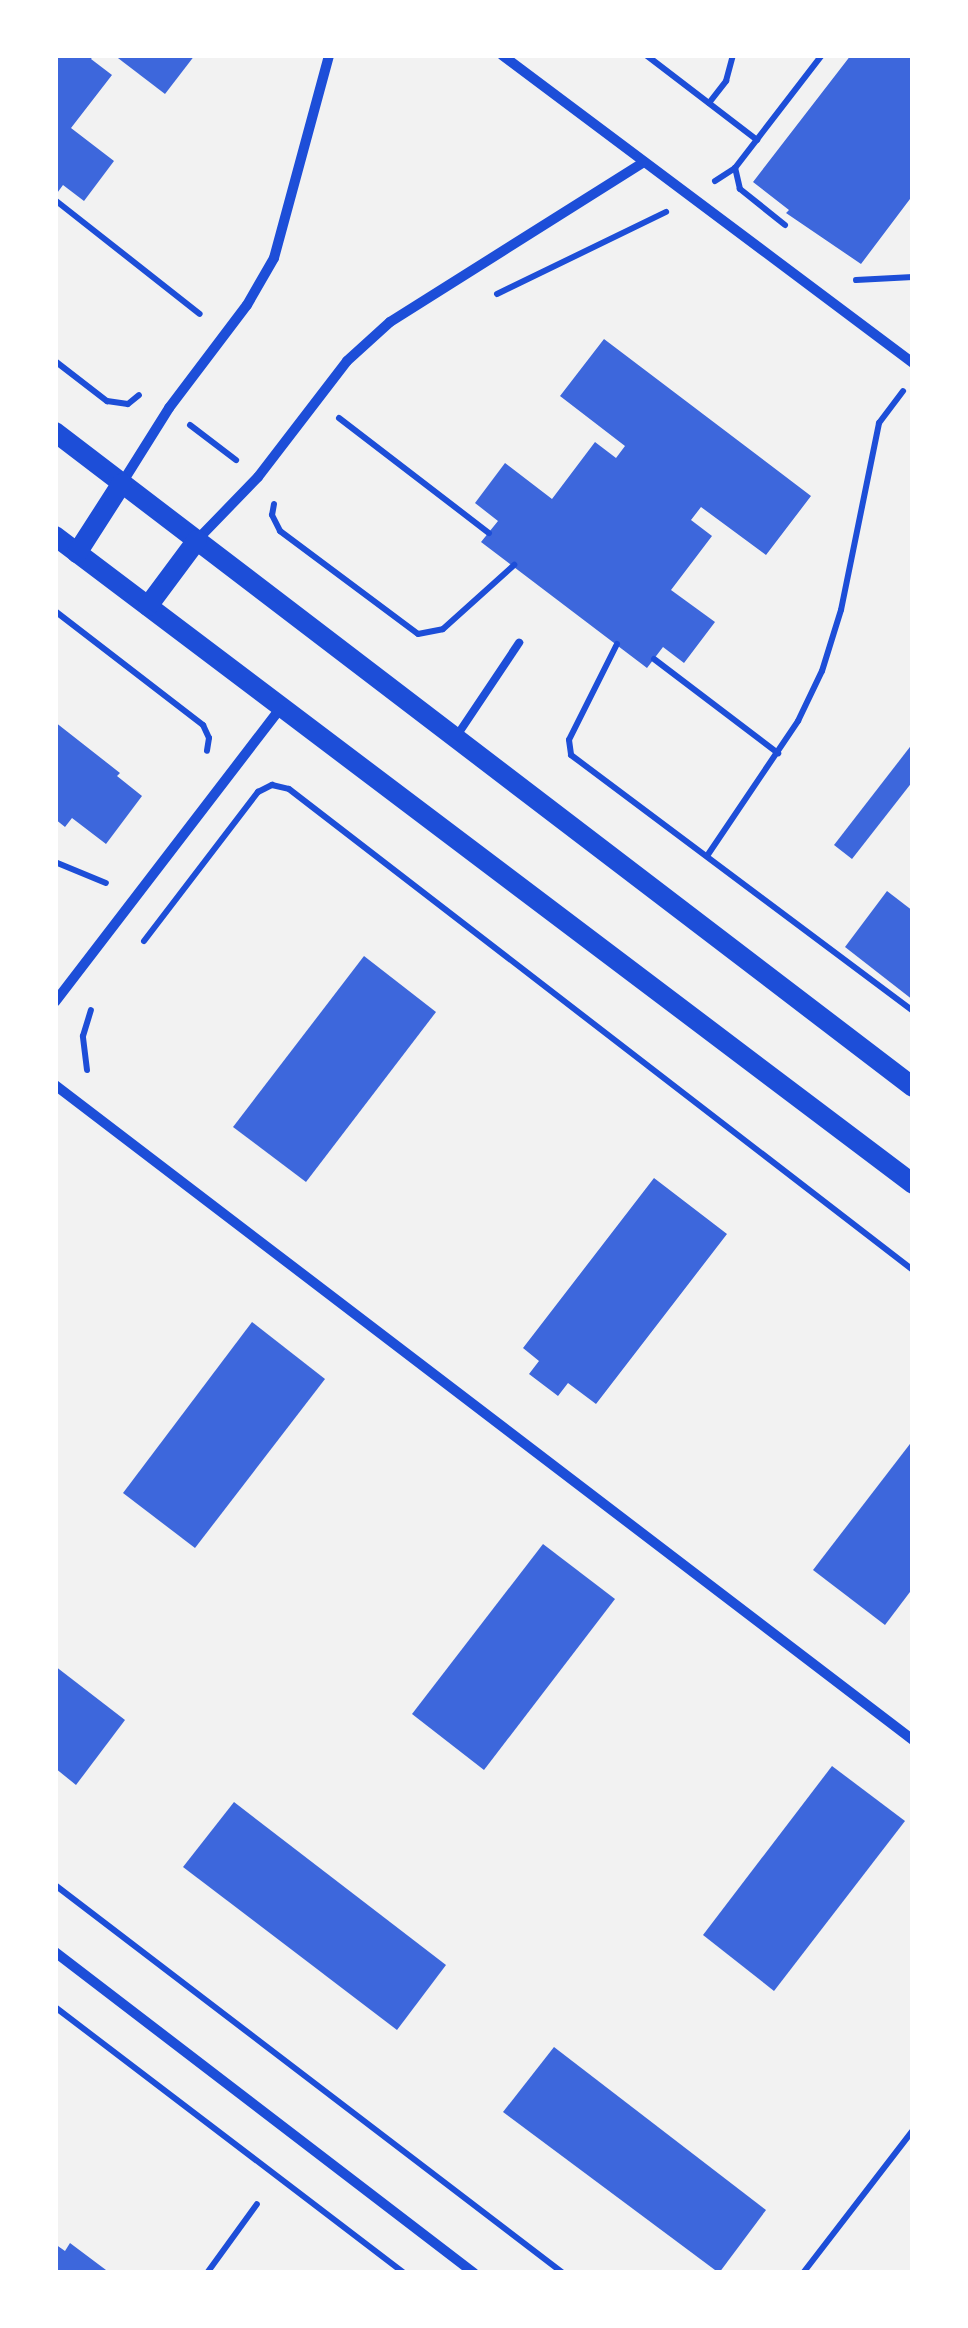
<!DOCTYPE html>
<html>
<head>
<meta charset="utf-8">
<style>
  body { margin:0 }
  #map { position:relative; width:968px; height:2328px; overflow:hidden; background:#f2f2f2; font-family:Spectral,serif }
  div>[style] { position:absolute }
  .building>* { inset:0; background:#3d67dc }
  .path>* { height:6px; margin:-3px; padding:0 3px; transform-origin:3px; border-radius:3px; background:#1d4ed8 }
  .service>* { height:8px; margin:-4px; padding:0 4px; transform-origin:4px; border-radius:4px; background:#1d4ed8 }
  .minor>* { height:10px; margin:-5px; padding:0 5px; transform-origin:5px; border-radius:5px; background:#1d4ed8 }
  .secondary>* { height:20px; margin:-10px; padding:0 10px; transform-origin:10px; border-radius:10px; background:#1d4ed8 }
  span { translate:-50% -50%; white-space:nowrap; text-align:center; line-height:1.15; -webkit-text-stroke:8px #fff; paint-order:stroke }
  .frame { position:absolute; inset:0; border:58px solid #fff; pointer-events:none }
</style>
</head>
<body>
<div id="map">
  <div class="building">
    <i style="clip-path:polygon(55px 55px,94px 55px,91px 59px,112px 75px,71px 128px,114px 161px,84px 201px,63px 185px,55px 196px)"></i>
    <i style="clip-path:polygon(114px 55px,195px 55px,165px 94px)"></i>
    <i style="clip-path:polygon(851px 55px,913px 55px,913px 195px,861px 264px,786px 213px,789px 210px,753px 182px)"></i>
    <i style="clip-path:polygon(604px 339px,811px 496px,766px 555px,701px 507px,691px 520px,712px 536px,671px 590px,715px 622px,684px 663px,663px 647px,647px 668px,481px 542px,498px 521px,475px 503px,505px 463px,552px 499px,595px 442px,616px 458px,625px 446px,560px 396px)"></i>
    <i style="clip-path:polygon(55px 722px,120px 773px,117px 776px,142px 796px,106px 844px,72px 818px,65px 827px,55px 819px)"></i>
    <i style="clip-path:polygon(913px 743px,913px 781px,852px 859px,834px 845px)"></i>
    <i style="clip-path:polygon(887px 891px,913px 911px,913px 1000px,845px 947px)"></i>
    <i style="clip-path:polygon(364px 956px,436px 1012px,306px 1182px,233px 1127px)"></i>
    <i style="clip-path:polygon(654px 1178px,727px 1234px,596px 1404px,568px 1383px,558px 1396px,529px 1374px,539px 1361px,523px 1348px)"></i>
    <i style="clip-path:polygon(252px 1322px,325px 1379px,195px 1548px,123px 1493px)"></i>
    <i style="clip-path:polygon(913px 1440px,913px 1588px,885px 1625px,813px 1570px)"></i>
    <i style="clip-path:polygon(543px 1544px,615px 1599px,484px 1770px,412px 1714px)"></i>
    <i style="clip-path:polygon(55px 1666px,125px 1720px,76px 1785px,55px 1768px)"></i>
    <i style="clip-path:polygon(832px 1766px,905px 1821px,774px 1991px,703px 1935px)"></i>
    <i style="clip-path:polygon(234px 1802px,446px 1965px,397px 2030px,183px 1867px)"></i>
    <i style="clip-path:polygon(554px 2047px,766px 2210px,719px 2273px,503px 2112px)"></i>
    <i style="clip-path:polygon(70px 2243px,110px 2273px,55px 2273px,55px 2244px,65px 2251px)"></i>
  </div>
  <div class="path">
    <i style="left:646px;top:55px;width:140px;rotate:37.4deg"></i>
    <i style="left:709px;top:103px;width:28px;rotate:-52deg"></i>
    <i style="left:726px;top:81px;width:27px;rotate:-75deg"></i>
    <i style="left:715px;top:181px;width:24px;rotate:-33deg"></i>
    <i style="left:55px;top:200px;width:184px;rotate:38.2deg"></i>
    <i style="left:785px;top:225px;width:58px;rotate:-141.3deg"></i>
    <i style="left:740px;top:189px;width:22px;rotate:-103deg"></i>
    <i style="left:735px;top:168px;width:143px;rotate:-52.4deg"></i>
    <i style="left:856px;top:280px;width:57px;rotate:-3deg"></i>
    <i style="left:497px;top:294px;width:188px;rotate:-25.9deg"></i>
    <i style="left:55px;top:361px;width:66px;rotate:37.6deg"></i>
    <i style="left:107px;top:401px;width:21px;rotate:8deg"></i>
    <i style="left:128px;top:404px;width:14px;rotate:-39deg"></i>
    <i style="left:339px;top:418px;width:189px;rotate:37.5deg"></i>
    <i style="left:190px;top:425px;width:58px;rotate:37.3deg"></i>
    <i style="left:274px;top:504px;width:11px;rotate:100deg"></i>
    <i style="left:272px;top:515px;width:18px;rotate:63deg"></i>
    <i style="left:280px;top:531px;width:172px;rotate:36.7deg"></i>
    <i style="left:418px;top:634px;width:25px;rotate:-11deg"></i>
    <i style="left:443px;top:629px;width:96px;rotate:-42deg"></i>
    <i style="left:55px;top:611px;width:187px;rotate:37.6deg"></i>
    <i style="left:203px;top:725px;width:14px;rotate:65deg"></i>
    <i style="left:209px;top:738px;width:13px;rotate:99deg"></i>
    <i style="left:617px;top:644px;width:107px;rotate:116.6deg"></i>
    <i style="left:569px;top:740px;width:15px;rotate:82deg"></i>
    <i style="left:571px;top:755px;width:427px;rotate:36.8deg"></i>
    <i style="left:654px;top:659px;width:156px;rotate:37.2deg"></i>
    <i style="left:707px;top:856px;width:163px;rotate:-56deg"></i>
    <i style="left:798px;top:721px;width:55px;rotate:-64.4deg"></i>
    <i style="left:822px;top:671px;width:64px;rotate:-72.7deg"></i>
    <i style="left:841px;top:610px;width:191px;rotate:-78.5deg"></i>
    <i style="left:879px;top:423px;width:40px;rotate:-53deg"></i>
    <i style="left:55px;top:862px;width:55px;rotate:22.4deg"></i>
    <i style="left:144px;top:941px;width:188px;rotate:-52.6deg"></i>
    <i style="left:258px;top:792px;width:16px;rotate:-27deg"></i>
    <i style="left:272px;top:785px;width:17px;rotate:13deg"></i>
    <i style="left:289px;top:789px;width:788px;rotate:37.63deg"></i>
    <i style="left:87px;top:1070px;width:34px;rotate:-97deg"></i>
    <i style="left:83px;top:1036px;width:27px;rotate:-73deg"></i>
    <i style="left:55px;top:1885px;width:639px;rotate:37.37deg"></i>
    <i style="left:55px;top:2007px;width:439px;rotate:37.3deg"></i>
    <i style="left:207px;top:2273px;width:85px;rotate:-54.1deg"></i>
    <i style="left:803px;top:2273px;width:180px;rotate:-52.4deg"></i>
  </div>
  <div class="service">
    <i style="left:458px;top:734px;width:110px;rotate:-56.2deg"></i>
  </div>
  <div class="minor">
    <i style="left:502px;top:55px;width:514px;rotate:36.85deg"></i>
    <i style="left:122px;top:483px;width:89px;rotate:-57.9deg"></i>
    <i style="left:169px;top:408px;width:129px;rotate:-52.9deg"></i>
    <i style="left:247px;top:305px;width:54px;rotate:-60.1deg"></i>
    <i style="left:274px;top:258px;width:210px;rotate:-74.8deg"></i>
    <i style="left:197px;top:540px;width:88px;rotate:-45.9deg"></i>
    <i style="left:258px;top:477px;width:146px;rotate:-52.5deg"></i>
    <i style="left:347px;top:361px;width:58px;rotate:-42.2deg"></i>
    <i style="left:390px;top:322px;width:300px;rotate:-32.2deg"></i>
    <i style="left:55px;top:1002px;width:372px;rotate:-52.5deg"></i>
    <i style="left:55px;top:1085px;width:1079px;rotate:37.36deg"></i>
    <i style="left:55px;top:1952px;width:528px;rotate:37.46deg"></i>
  </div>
  <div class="secondary">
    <i style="left:55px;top:432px;width:1079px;rotate:37.36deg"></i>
    <i style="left:55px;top:536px;width:1075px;rotate:37.06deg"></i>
    <i style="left:77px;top:553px;width:83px;rotate:-57.3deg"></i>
    <i style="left:148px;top:606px;width:82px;rotate:-53.4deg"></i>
  </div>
  <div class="frame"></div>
</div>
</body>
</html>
